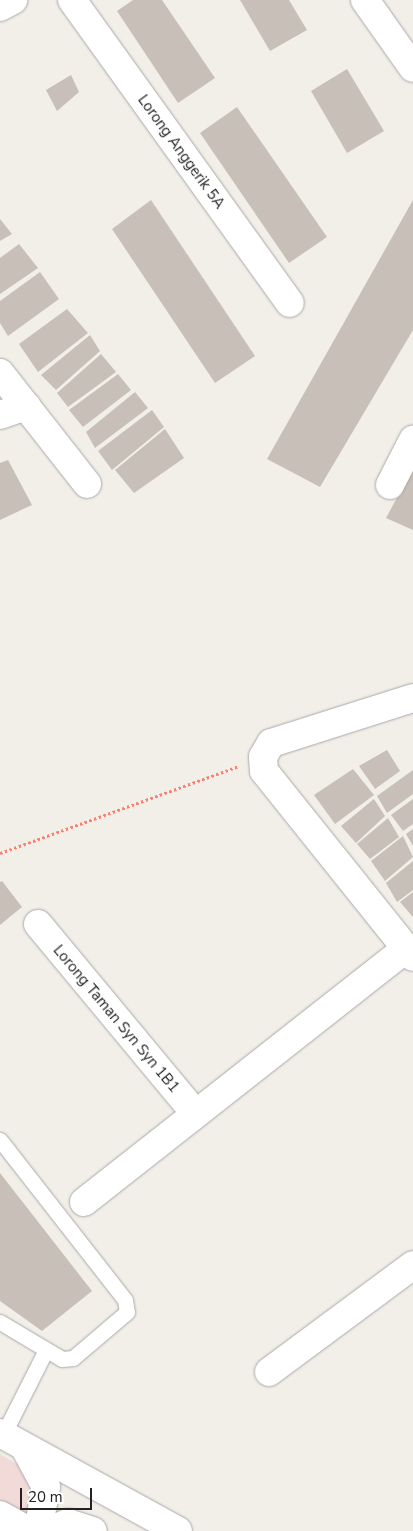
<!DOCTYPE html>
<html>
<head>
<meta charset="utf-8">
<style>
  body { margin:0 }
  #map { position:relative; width:413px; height:1531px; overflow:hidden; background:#f2efe9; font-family:"Nunito Sans",sans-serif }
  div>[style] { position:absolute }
  .commercial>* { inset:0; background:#f2dad9 }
  .building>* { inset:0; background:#c7bfb8 }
  .path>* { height:3px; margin-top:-1.5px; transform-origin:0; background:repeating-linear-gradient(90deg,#fa8072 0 2.5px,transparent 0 5px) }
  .roads { filter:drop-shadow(0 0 1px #a9a9a9) drop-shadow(0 0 1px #a9a9a9) }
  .service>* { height:15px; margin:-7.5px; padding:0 7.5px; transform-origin:7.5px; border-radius:7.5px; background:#fff }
  .minor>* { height:28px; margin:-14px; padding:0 14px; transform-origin:14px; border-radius:14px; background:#fff }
  .tertiary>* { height:28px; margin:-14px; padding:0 14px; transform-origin:14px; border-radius:14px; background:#fff }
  span { translate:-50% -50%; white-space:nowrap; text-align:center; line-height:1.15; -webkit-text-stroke:5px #fff; paint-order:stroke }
  .street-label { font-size:15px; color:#222 }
  .scale { position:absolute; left:20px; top:1488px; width:72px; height:22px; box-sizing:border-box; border:2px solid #222; border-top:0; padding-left:6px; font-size:15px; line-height:18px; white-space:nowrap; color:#222; -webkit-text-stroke:4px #fff; paint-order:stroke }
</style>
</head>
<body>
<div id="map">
  <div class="commercial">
    <i style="clip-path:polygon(0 1454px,32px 1473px,66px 1531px,0 1531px)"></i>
  </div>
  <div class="building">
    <i style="clip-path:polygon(133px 0,162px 0,215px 78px,178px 103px,117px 11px)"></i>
    <i style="clip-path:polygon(240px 0,289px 0,307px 30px,270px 51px)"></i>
    <i style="clip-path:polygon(347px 69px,384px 131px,347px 153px,311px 91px)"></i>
    <i style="clip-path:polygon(71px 75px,79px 92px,57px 111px,46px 90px)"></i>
    <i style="clip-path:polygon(237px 107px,327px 237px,289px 263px,200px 133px)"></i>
    <i style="clip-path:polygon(151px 200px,255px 356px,215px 383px,112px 229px)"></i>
    <i style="clip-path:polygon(413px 200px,413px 330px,320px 487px,267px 459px)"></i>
    <i style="clip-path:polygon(0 219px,12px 234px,0 241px)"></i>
    <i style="clip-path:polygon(19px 244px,38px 268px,0 294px,0 258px)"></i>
    <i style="clip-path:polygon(40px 272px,59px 299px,8px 336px,0 323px,0 301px)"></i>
    <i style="clip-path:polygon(67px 309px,88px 333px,38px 372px,19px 344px)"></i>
    <i style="clip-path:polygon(90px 335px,100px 351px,56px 390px,41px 375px)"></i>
    <i style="clip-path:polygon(101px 354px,116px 372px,68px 407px,57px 393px)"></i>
    <i style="clip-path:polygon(118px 374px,131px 390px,83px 427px,69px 410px)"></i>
    <i style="clip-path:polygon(135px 392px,148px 408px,95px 448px,86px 432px)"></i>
    <i style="clip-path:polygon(152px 410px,164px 427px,112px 470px,98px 451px)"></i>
    <i style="clip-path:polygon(165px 429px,184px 458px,134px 493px,115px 470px)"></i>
    <i style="clip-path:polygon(8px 460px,32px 505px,0 520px,0 463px)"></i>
    <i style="clip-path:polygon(413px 468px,413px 530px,386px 518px)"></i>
    <i style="clip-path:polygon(387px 750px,400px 771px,375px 789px,359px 766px)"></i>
    <i style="clip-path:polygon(353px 769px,374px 795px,335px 824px,314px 795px)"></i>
    <i style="clip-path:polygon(413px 770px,413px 794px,387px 813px,377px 796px)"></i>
    <i style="clip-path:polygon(374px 799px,385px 816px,356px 843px,341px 826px)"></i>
    <i style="clip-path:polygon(413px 799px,413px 824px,403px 831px,391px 815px)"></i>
    <i style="clip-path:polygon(388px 818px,399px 837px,370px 859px,357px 844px)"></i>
    <i style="clip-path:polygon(413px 829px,413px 846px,406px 834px)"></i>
    <i style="clip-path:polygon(403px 836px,413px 857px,385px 881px,371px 861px)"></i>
    <i style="clip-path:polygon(413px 861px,413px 890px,397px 902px,386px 883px)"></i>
    <i style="clip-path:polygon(2px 881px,22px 907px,0 925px,0 882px)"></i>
    <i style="clip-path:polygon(413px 892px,413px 917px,400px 902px)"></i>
    <i style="clip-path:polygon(0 1173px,92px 1291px,42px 1331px,0 1301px)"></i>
  </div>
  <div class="path">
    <i style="left:0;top:853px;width:254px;rotate:-20deg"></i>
  </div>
  <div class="roads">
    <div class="service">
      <i style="left:0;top:1140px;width:203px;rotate:52deg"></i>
      <i style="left:125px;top:1300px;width:12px;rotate:81deg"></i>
      <i style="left:127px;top:1312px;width:71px;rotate:139.6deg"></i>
      <i style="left:73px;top:1358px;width:11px;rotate:175deg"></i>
      <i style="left:62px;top:1359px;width:72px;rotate:-149.2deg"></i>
      <i style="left:3px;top:1435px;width:95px;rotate:-63.2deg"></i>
    </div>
    <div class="minor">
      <i style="left:72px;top:0;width:373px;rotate:54.3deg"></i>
      <i style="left:365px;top:0;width:83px;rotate:54.8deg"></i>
      <i style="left:0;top:7px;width:15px;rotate:-28deg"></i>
      <i style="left:0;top:373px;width:141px;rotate:51.9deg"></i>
      <i style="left:0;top:415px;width:28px;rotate:-19deg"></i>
      <i style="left:390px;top:485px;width:51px;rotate:-62.9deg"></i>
      <i style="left:413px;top:698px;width:149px;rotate:162.4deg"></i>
      <i style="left:271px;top:743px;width:16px;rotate:120deg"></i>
      <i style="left:263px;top:757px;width:14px;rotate:86deg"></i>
      <i style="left:264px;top:771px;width:238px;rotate:51.3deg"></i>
      <i style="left:38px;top:924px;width:246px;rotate:50.3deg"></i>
      <i style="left:84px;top:1202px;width:410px;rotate:-38.2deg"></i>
      <i style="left:269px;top:1372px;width:179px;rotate:-36.6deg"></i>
      <i style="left:25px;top:1448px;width:44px;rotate:61.7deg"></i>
      <i style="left:46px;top:1487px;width:45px;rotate:100.3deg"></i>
      <i style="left:0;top:1515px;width:33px;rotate:29deg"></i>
      <i style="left:49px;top:1531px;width:21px;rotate:-23deg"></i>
      <i style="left:68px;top:1523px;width:26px;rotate:18deg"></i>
    </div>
    <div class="tertiary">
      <i style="left:0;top:1433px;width:203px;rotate:28.8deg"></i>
    </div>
  </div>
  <div class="street-label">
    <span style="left:181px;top:152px;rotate:54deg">Lorong Anggerik 5A</span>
    <span style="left:116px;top:1019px;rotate:50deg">Lorong Taman Syn Syn 1B1</span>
  </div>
  <div class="scale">20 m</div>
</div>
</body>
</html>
